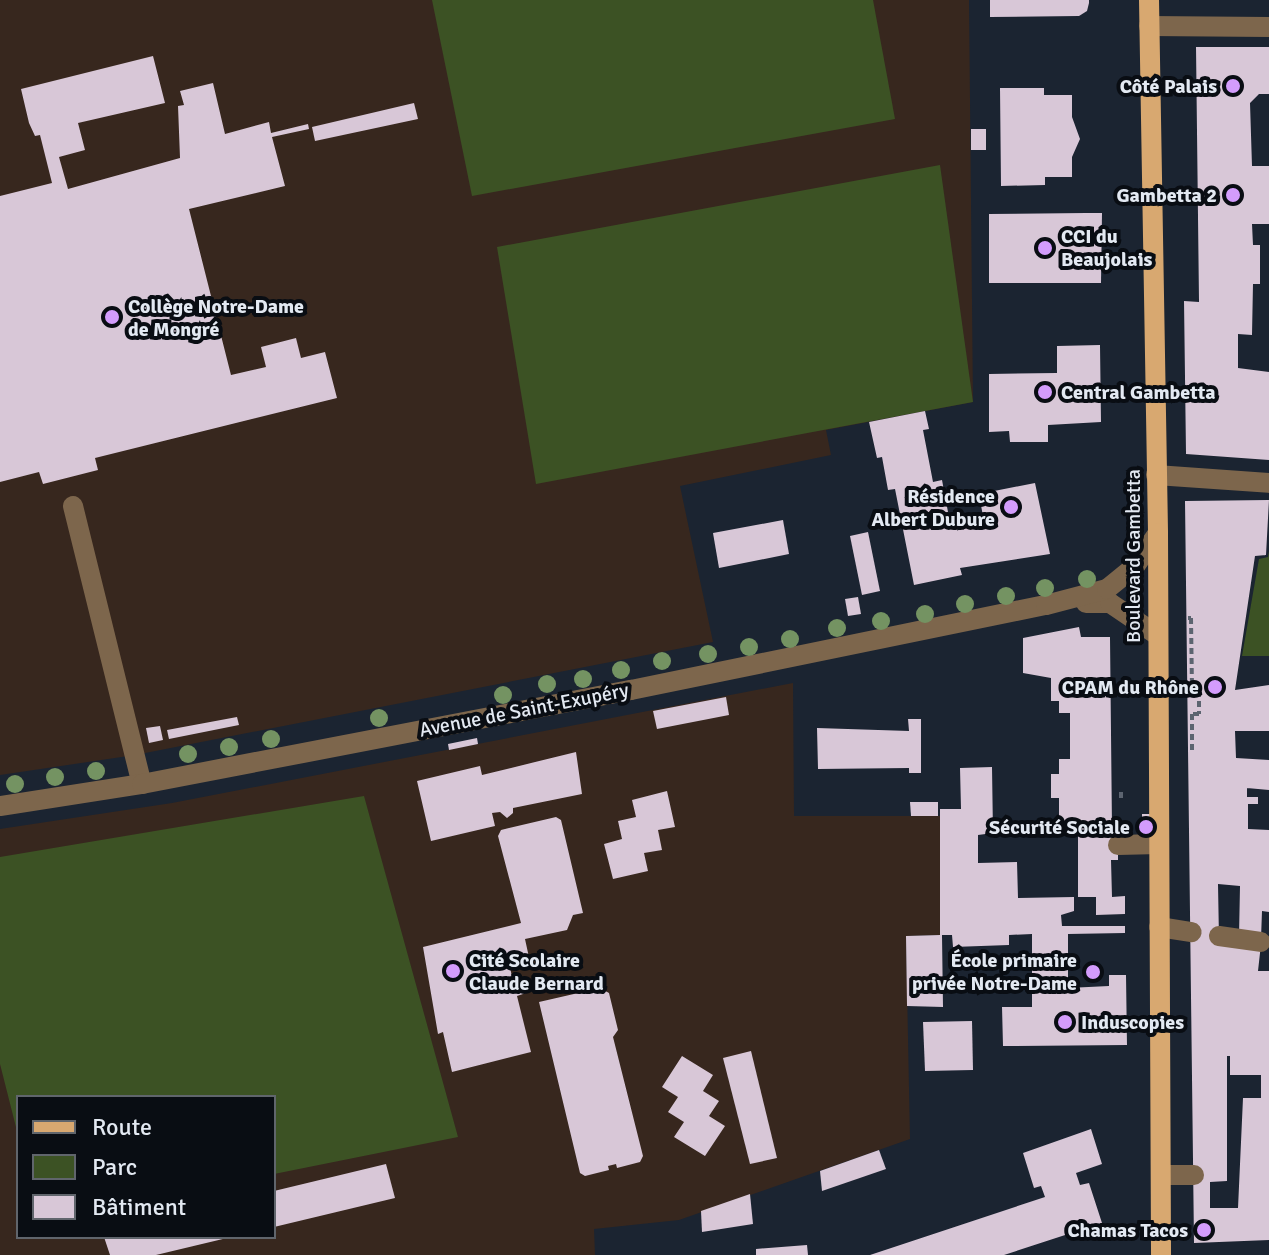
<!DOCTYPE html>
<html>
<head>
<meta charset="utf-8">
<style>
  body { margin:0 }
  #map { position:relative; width:1269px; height:1255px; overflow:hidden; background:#1b2431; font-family:Signika,sans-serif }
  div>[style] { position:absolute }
  .education>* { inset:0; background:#37271e }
  .green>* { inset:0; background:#3c5224 }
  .building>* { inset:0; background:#d8c7d7 }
  .path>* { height:4px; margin-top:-2px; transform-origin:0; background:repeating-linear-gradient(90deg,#5c6470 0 6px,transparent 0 10px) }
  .minor>* { height:20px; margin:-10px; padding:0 10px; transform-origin:10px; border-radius:10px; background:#7d664c }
  .major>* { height:20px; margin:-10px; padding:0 10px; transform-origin:10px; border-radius:10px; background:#d8a870 }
  .trees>* { width:18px; height:18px; margin:-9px; border-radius:50%; background:#749362 }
  .dots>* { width:22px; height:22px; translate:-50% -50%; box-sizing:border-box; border:4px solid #090d13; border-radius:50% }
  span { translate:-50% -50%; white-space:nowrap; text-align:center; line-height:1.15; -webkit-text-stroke:8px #090d13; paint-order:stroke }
  .poi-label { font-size:20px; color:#e3e9f2; font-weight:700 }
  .right { translate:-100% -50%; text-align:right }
  .left { translate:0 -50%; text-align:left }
  .street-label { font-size:20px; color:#e3e9f2 }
  .legend { position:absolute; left:16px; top:1095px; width:260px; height:144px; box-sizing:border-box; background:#090d13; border:2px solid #60656c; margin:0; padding:10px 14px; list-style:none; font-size:24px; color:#e3e9f2 }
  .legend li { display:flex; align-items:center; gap:16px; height:40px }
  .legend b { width:40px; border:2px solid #60656c }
</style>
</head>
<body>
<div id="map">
  <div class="education">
    <i style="clip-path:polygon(0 0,969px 0,973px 402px,826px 430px,831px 455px,680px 486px,713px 642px,135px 755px,0 775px)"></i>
    <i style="clip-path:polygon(evenodd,793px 683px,794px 816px,940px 816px,940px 935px,906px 936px,910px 1139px,679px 1220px,594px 1229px,595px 1255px,0 1255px,0 829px,172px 803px,793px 683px,18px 1097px,274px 1097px,274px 1237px,18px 1237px,18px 1097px)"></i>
  </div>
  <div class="green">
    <i style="clip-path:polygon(432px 0,873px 0,895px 119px,472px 196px)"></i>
    <i style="clip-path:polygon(940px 165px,973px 402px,536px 484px,497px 247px)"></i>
    <i style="clip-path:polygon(1269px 551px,1269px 656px,1242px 656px,1259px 559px,1268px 557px)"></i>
    <i style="clip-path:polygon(364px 796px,458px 1137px,274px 1174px,274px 1097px,18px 1097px,18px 1135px,0 1064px,0 857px)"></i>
  </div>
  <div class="building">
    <i style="clip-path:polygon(990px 0,1089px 0,1089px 3px,1087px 11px,1079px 16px,990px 17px)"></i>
    <i style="clip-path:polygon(1196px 47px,1269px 47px,1269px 94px,1259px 94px,1250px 103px,1252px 166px,1269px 166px,1269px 224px,1252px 224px,1253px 245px,1260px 245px,1260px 284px,1253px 284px,1252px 335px,1238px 334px,1238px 368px,1269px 372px,1269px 460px,1186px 454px,1184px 301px,1199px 302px)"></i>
    <i style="clip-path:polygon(153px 56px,165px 103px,78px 123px,85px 150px,59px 157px,68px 189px,180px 158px,178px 106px,184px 105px,180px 91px,213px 83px,225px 134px,269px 122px,271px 133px,308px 124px,309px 129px,272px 137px,285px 186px,189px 209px,231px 375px,266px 367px,261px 347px,296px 338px,301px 358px,325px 352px,337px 398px,95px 458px,98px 470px,43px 484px,39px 472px,0 482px,0 196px,52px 183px,40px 135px,35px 136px,29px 123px,21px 89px)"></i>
    <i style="clip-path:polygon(1000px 88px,1044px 88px,1044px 95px,1072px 95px,1072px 117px,1080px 139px,1072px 157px,1072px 177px,1045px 177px,1045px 185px,1001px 186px)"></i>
    <i style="clip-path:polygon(414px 103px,418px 119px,315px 141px,312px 127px)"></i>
    <i style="clip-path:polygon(971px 129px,986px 129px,986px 150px,971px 150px)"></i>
    <i style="clip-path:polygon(1086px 213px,1102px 213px,1101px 283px,989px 283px,989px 214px)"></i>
    <i style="clip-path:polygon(1100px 345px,1101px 422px,1048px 425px,1048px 442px,1010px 442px,1009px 431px,989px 432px,989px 374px,1057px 373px,1057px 346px)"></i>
    <i style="clip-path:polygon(925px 411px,929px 429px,923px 430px,933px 482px,942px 480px,951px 528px,984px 522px,979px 494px,1035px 483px,1050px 554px,960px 568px,962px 575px,914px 585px,895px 489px,888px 490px,882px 457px,877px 458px,869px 422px)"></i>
    <i style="clip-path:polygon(evenodd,1269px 500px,1266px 555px,1255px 556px,1235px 690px,1269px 685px,1269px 731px,1235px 731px,1236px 758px,1269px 760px,1269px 790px,1247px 788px,1247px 797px,1258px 797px,1258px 804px,1248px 804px,1248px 829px,1269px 830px,1269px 912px,1262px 911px,1261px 939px,1239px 936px,1240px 886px,1218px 884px,1219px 939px,1261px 944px,1258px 971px,1269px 971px,1269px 1240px,1194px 1243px,1185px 501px,1269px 500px,1227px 1056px,1230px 1056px,1230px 1075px,1261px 1075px,1261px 1098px,1243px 1098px,1238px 1208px,1210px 1208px,1210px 1182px,1227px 1181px,1227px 1056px)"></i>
    <i style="clip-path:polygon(783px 520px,789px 554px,719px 568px,713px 533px)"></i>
    <i style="clip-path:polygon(868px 532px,880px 591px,862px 595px,850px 536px)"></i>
    <i style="clip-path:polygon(858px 597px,861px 614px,848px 616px,845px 599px)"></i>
    <i style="clip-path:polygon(1079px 627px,1081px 637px,1110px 637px,1112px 828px,1118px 828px,1118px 860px,1111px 860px,1112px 897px,1125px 896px,1125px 914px,1096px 915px,1096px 897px,1078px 897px,1078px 828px,1059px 828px,1059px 798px,1051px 798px,1051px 774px,1059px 774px,1059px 759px,1070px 759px,1070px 713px,1059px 713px,1059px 701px,1051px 701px,1051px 678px,1023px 673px,1023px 638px)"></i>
    <i style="clip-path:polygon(726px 697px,729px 715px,657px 729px,653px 711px)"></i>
    <i style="clip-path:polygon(237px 717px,239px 725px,169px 739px,167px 730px)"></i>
    <i style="clip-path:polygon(908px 719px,921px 719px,921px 773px,909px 773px,909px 768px,818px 769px,817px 728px,909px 731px)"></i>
    <i style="clip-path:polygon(160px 726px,163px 740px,149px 743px,146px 728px)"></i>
    <i style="clip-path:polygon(477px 738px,478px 744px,449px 750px,448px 744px)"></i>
    <i style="clip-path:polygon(576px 752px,582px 794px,513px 808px,513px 813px,507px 818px,500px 812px,492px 813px,495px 826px,431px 841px,417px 781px,480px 766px,482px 775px)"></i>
    <i style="clip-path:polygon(992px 767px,993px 833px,978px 835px,978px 863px,1017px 862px,1018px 898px,1074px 897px,1074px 911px,1061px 915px,1062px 926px,1125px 926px,1125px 933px,1068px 934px,1068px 988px,1109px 986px,1109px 975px,1126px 975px,1127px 1045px,1003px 1046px,1002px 1007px,1032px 1007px,1032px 934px,1009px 935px,1009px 945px,953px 947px,952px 935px,942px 935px,943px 1007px,907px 1006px,906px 936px,940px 935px,940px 809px,961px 809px,960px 768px)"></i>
    <i style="clip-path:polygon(667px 791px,675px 827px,658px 830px,662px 850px,644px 853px,648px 871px,613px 879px,604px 844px,622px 839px,618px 821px,636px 817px,632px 800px)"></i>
    <i style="clip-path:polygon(910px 802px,938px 802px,938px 816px,911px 816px)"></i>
    <i style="clip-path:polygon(1142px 814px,1152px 814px,1152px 839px,1142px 839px)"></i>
    <i style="clip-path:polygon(556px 817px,561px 820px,583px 913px,573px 915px,567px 930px,525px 939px,530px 962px,510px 967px,513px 982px,525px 981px,530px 985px,529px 992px,517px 996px,531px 1052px,452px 1072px,443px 1032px,438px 1034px,423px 947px,521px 923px,498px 836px,501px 830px)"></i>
    <i style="clip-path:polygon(600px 988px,609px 993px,618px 1030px,613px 1037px,643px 1156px,640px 1162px,617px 1168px,616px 1164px,608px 1166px,609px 1170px,585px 1176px,580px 1173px,539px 1002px)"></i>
    <i style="clip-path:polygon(972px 1021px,973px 1070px,925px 1071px,923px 1022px)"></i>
    <i style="clip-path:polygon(751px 1051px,777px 1158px,750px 1164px,723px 1058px)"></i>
    <i style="clip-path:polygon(682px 1056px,713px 1075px,703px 1091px,719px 1101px,709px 1116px,725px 1126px,705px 1156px,674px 1137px,684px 1122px,668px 1112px,678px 1097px,662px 1087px)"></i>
    <i style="clip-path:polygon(1091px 1129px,1102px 1164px,1076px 1173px,1080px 1185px,1089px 1183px,1102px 1223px,1004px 1255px,870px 1255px,1045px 1197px,1041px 1186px,1034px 1188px,1023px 1153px)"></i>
    <i style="clip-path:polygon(879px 1150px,886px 1169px,822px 1191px,820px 1171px)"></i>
    <i style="clip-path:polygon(386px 1164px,395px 1198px,274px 1227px,274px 1191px)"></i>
    <i style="clip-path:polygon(750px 1194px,753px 1224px,702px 1232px,701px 1211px)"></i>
    <i style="clip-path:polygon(104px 1237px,226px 1237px,227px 1238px,156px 1255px,110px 1255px)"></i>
    <i style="clip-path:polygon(807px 1245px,808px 1255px,756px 1255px,756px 1249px)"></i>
  </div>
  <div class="path">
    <i style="left:1188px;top:618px;width:3px"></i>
    <i style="left:1191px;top:618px;width:73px;rotate:89.2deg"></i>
    <i style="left:1192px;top:691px;width:7px"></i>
    <i style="left:1199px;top:691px;width:23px;rotate:90deg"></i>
    <i style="left:1199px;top:714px;width:7px;rotate:180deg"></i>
    <i style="left:1192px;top:714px;width:40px;rotate:90deg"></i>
    <i style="left:1121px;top:792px;width:7px;rotate:90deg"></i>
  </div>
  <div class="minor">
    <i style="left:1149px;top:26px;width:120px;rotate:0.5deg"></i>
    <i style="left:1156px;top:475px;width:113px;rotate:4deg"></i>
    <i style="left:73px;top:506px;width:286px;rotate:76.1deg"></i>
    <i style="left:1086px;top:603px;width:24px"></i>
    <i style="left:1110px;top:603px;width:57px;rotate:34.2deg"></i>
    <i style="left:0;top:806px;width:144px;rotate:-8.8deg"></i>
    <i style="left:142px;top:784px;width:498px;rotate:-10.9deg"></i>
    <i style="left:631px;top:690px;width:424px;rotate:-11.6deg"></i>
    <i style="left:1046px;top:605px;width:63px;rotate:-14.7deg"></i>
    <i style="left:1107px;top:589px;width:36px;rotate:-39deg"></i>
    <i style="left:1135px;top:566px;width:40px;rotate:-55.1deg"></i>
    <i style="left:1118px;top:845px;width:41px;rotate:-1.4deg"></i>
    <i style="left:1159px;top:927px;width:33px;rotate:9deg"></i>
    <i style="left:1219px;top:936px;width:42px;rotate:8.1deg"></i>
    <i style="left:1161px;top:1175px;width:33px"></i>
  </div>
  <div class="major">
    <i style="left:1149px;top:0;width:533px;rotate:89.03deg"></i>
    <i style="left:1158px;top:533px;width:722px;rotate:89.76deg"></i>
  </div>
  <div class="trees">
    <i style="left:1087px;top:579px"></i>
    <i style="left:1045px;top:588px"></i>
    <i style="left:1006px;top:596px"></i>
    <i style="left:965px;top:604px"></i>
    <i style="left:925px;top:614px"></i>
    <i style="left:881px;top:621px"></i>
    <i style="left:837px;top:628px"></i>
    <i style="left:790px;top:639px"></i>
    <i style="left:749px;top:647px"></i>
    <i style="left:708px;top:654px"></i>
    <i style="left:662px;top:661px"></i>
    <i style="left:621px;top:670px"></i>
    <i style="left:583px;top:679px"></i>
    <i style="left:547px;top:684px"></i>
    <i style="left:503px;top:695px"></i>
    <i style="left:379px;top:718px"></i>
    <i style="left:271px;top:739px"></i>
    <i style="left:229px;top:747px"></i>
    <i style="left:188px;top:754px"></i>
    <i style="left:96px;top:771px"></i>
    <i style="left:55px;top:777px"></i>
    <i style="left:15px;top:784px"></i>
  </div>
  <div class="dots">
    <i style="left:1233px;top:86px;background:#d39cfc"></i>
    <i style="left:1233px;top:195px;background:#d39cfc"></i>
    <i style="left:1045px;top:248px;background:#d39cfc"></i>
    <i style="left:112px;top:317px;background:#d39cfc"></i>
    <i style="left:1045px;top:392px;background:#d39cfc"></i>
    <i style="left:1011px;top:507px;background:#d39cfc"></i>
    <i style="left:1215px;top:687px;background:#d39cfc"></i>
    <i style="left:1146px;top:827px;background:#d39cfc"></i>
    <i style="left:453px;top:971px;background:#d39cfc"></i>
    <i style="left:1093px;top:972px;background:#d39cfc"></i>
    <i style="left:1065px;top:1022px;background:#d39cfc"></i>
    <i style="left:1204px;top:1230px;background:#d39cfc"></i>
  </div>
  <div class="poi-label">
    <span class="right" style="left:1217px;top:86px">Côté Palais</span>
    <span class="right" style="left:1217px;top:195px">Gambetta 2</span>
    <span class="left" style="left:1061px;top:248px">CCI du<br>Beaujolais</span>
    <span class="left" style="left:128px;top:318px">Collège Notre-Dame<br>de Mongré</span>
    <span class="left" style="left:1061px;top:392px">Central Gambetta</span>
    <span class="right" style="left:995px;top:508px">Résidence<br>Albert Dubure</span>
    <span class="right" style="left:1199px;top:687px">CPAM du Rhône</span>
    <span class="right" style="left:1130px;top:827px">Sécurité Sociale</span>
    <span class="left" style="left:469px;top:972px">Cité Scolaire<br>Claude Bernard</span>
    <span class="right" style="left:1077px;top:972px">École primaire<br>privée Notre-Dame</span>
    <span class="left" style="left:1081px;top:1022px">Induscopies</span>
    <span class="right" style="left:1188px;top:1230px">Chamas Tacos</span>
  </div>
  <div class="street-label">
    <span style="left:1133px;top:556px;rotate:-90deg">Boulevard Gambetta</span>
    <span style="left:524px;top:710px;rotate:-11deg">Avenue de Saint-Exupéry</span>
  </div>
  <ul class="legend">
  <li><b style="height:10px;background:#d8a870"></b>Route</li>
  <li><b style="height:22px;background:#3c5224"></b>Parc</li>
  <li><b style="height:22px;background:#d8c7d7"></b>Bâtiment</li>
  </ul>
</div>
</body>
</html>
